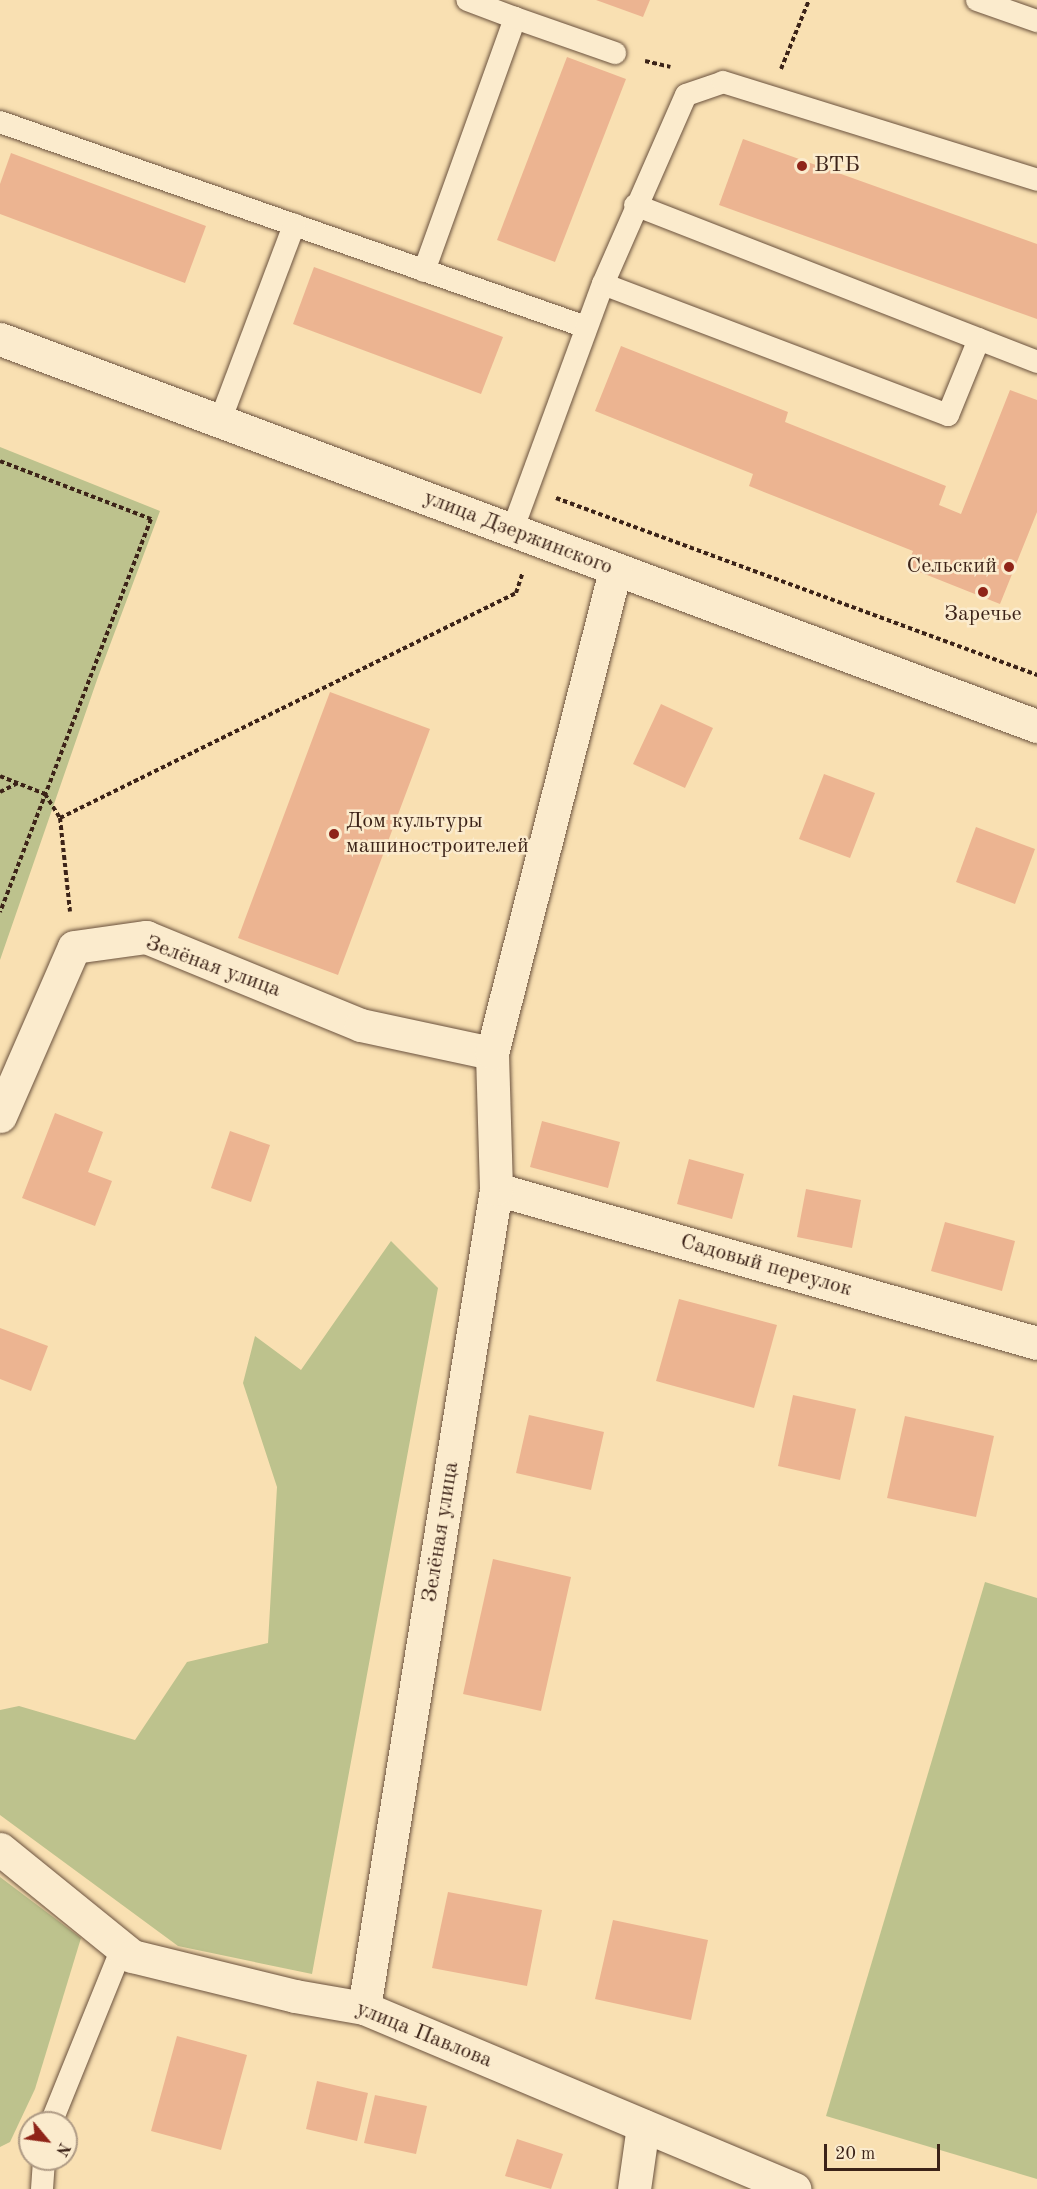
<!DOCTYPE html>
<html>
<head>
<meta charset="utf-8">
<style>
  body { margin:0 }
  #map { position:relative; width:1037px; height:2189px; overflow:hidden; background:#f9e0b2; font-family:"Old Standard TT",serif }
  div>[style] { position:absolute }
  .green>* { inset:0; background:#bdc28d }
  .building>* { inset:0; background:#ecb491 }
  .path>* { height:4px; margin-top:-2px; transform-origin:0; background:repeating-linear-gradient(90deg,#3c2318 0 4.5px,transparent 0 7.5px) }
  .roads { filter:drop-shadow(0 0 2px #6b523e) drop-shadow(0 0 2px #6b523e) }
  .service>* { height:22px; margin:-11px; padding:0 11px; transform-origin:11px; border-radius:11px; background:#fbebcd }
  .minor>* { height:33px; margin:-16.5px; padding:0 16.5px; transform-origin:16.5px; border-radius:16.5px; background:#fbebcd }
  .dots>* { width:16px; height:16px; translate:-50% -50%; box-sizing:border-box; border:3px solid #fbebcd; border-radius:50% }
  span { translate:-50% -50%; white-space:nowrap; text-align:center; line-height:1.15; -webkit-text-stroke:5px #fbebcd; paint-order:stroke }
  .poi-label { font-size:22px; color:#3c2318 }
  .left { translate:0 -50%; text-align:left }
  .right { translate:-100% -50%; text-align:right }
  .street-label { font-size:22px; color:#3c2318 }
  .north { position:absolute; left:18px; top:2111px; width:60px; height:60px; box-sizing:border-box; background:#fbebcd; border:2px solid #af9b85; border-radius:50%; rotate:119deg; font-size:16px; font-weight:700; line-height:24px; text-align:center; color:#3c2318 }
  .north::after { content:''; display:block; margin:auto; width:21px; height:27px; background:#8f2418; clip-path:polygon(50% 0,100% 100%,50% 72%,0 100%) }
  .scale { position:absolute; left:824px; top:2144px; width:116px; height:27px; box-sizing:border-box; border:3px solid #3c2318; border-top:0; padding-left:8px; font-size:18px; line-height:21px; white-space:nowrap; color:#3c2318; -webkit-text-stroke:4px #fbebcd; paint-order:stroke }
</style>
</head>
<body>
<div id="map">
  <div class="green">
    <i style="clip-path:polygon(0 447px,160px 511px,98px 677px,0 960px)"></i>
    <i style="clip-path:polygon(391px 1241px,438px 1288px,312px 1974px,178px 1946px,0 1815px,0 1710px,19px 1706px,135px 1740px,187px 1662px,268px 1643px,277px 1487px,243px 1383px,255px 1336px,301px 1370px)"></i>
    <i style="clip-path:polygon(985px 1582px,1037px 1598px,1037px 2179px,826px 2116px)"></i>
    <i style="clip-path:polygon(0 1877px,81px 1938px,35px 2089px,10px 2142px,0 2147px)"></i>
  </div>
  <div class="building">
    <i style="clip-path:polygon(596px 0,650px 0,643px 17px)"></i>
    <i style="clip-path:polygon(567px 57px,626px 79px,555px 262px,497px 240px)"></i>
    <i style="clip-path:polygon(743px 139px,1037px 244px,1037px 319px,719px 205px)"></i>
    <i style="clip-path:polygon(11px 153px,206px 226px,185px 283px,0 214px,0 184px)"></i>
    <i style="clip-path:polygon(314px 267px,503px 337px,481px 394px,293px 324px)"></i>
    <i style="clip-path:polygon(621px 346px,788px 412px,785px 422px,946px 486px,939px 505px,961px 514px,1010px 390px,1037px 400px,1037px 512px,1000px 604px,907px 567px,913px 551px,749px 486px,753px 474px,595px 411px)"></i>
    <i style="clip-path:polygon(330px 692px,430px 729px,338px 975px,238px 938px)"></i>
    <i style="clip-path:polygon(661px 704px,713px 728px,685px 788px,633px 764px)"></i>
    <i style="clip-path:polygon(824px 774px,875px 793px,850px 858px,799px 839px)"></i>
    <i style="clip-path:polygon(976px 827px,1035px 849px,1015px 904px,956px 882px)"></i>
    <i style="clip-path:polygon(55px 1113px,103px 1132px,88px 1172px,112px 1181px,95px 1226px,22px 1198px)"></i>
    <i style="clip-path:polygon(542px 1121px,620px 1142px,608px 1188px,530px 1167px)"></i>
    <i style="clip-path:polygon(230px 1131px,270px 1145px,251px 1202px,211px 1188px)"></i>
    <i style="clip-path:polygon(689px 1159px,744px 1174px,732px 1219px,677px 1204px)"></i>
    <i style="clip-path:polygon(806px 1189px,861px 1200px,852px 1248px,797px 1237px)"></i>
    <i style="clip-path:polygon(945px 1222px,1015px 1241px,1002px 1291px,931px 1271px)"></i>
    <i style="clip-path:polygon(679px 1299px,777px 1325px,754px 1408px,656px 1381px)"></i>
    <i style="clip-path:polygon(0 1328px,48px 1346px,31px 1391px,0 1379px)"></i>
    <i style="clip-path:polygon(793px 1395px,856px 1409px,840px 1480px,778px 1466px)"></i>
    <i style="clip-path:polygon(529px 1415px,604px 1432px,591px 1490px,516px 1473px)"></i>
    <i style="clip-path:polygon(905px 1416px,994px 1436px,976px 1517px,887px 1498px)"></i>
    <i style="clip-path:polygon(493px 1559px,571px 1577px,541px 1711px,463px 1694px)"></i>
    <i style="clip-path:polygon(448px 1892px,542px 1910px,527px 1986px,432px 1968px)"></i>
    <i style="clip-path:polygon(613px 1920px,708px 1940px,691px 2020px,595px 1999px)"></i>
    <i style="clip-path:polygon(177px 2036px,247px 2055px,221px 2150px,151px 2131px)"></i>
    <i style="clip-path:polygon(317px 2081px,368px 2093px,357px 2141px,306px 2129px)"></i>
    <i style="clip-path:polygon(375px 2095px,427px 2106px,416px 2154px,364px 2143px)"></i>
    <i style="clip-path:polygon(517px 2139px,563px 2154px,551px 2189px,505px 2176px)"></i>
  </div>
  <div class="path">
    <i style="left:645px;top:61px;width:26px;rotate:13deg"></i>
    <i style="left:781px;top:69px;width:74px;rotate:-67.9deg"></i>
    <i style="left:0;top:461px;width:162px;rotate:21deg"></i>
    <i style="left:151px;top:519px;width:421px;rotate:111deg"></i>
    <i style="left:556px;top:498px;width:513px;rotate:20.2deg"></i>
    <i style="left:0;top:776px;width:48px;rotate:21.8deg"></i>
    <i style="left:45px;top:794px;width:28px;rotate:58deg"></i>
    <i style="left:60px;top:818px;width:94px;rotate:83.9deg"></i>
    <i style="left:0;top:792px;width:20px;rotate:-27deg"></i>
    <i style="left:60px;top:818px;width:508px;rotate:-26.26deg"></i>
    <i style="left:516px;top:593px;width:22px;rotate:-72deg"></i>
  </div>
  <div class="roads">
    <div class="service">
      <i style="left:977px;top:0;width:64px;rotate:19.3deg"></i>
      <i style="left:515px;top:18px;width:106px;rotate:19.3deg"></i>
      <i style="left:0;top:122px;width:621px;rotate:19.28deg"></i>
      <i style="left:635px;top:205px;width:432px;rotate:21.3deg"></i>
      <i style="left:424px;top:271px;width:269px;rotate:-70.2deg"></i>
      <i style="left:515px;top:18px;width:51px;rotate:-159.4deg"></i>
      <i style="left:603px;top:284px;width:369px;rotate:20.8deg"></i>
      <i style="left:948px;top:415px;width:82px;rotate:-67.8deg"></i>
      <i style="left:220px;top:421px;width:210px;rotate:-69.3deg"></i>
      <i style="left:512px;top:531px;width:263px;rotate:-69.8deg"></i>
      <i style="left:603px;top:284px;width:206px;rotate:-66.3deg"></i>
      <i style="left:686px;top:95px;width:39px;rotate:-19deg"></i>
      <i style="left:723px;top:82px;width:329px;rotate:17.3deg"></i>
      <i style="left:51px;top:2123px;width:189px;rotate:-67.9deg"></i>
      <i style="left:42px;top:2189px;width:30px;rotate:-86deg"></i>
    </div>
    <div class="minor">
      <i style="left:0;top:339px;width:1107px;rotate:20.47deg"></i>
      <i style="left:0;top:1116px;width:184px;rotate:-66.4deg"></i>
      <i style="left:74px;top:947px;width:73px;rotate:-7.9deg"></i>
      <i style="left:146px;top:937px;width:232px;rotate:22.3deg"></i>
      <i style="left:361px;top:1025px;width:134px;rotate:12.1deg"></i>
      <i style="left:496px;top:1189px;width:562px;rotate:15.89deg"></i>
      <i style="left:0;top:1849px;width:170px;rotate:39deg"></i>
      <i style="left:132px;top:1956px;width:168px;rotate:13.8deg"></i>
      <i style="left:295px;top:1996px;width:70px;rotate:9.9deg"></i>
      <i style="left:364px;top:2008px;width:467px;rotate:22.8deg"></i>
      <i style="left:364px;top:2008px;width:830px;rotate:-80.84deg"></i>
      <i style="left:496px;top:1189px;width:136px;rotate:-91.7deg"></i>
      <i style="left:492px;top:1053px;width:498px;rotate:-75.7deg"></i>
      <i style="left:634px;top:2189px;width:64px;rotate:-81.9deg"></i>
    </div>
  </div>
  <div class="dots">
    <i style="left:802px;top:166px;background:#8f2418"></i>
    <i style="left:1009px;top:567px;background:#8f2418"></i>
    <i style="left:983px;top:592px;background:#8f2418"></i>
    <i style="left:334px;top:834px;background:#8f2418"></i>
  </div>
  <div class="poi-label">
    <span class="left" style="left:814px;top:166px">ВТБ</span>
    <span class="right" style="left:997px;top:567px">Сельский</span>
    <span style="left:983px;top:615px">Заречье</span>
    <span class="left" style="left:346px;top:834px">Дом культуры<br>машиностроителей</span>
  </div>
  <div class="street-label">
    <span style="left:518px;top:533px;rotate:21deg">улица Дзержинского</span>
    <span style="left:213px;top:967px;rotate:20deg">Зелёная улица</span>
    <span style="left:766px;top:1266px;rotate:16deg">Садовый переулок</span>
    <span style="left:441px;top:1532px;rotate:-81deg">Зелёная улица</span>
    <span style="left:424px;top:2035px;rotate:22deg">улица Павлова</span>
  </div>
  <div class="north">N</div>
  <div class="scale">20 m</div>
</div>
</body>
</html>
